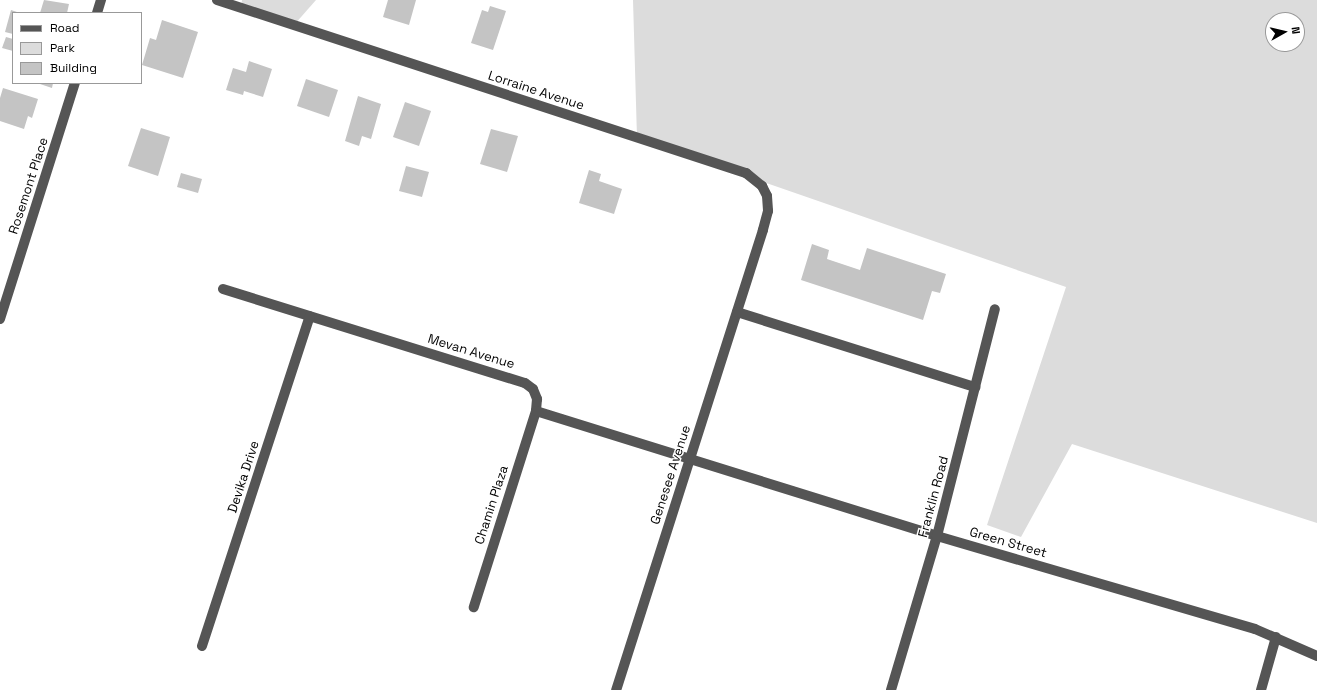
<!DOCTYPE html>
<html>
<head>
<meta charset="utf-8">
<style>
  body { margin:0 }
  #map { position:relative; width:1317px; height:690px; overflow:hidden; background:#fff; font-family:"Space Grotesk",sans-serif }
  div>[style] { position:absolute }
  .green>* { inset:0; background:#dcdcdc }
  .building>* { inset:0; background:#c4c4c4 }
  .minor>* { height:10px; margin:-5px; padding:0 5px; transform-origin:5px; border-radius:5px; background:#555 }
  span { translate:-50% -50%; white-space:nowrap; text-align:center; line-height:1.15; -webkit-text-stroke:3px #fff; paint-order:stroke }
  .street-label { font-size:13px; color:#000 }
  .legend { position:absolute; left:12px; top:12px; width:130px; height:72px; box-sizing:border-box; background:#fff; border:1px solid #999; margin:0; padding:5px 7px; list-style:none; font-size:12px; color:#000 }
  .legend li { display:flex; align-items:center; gap:8px; height:20px }
  .legend b { width:20px; border:1px solid #999 }
  .north { position:absolute; left:1265px; top:12px; width:40px; height:40px; box-sizing:border-box; background:#fff; border:1px solid #999; border-radius:50%; rotate:82deg; font-size:11px; font-weight:700; line-height:16px; text-align:center; color:#000 }
  .north::after { content:''; display:block; margin:auto; width:14px; height:18px; background:#000; clip-path:polygon(50% 0,100% 100%,50% 72%,0 100%) }
</style>
</head>
<body>
<div id="map">
  <div class="green">
    <i style="clip-path:polygon(242px 0,316px 0,294px 25px,241px 8px)"></i>
    <i style="clip-path:polygon(evenodd,633px 0,1317px 0,1317px 523px,1072px 444px,1021px 537px,987px 525px,1066px 287px,637px 138px,633px 0,1273px 20px,1297px 20px,1297px 44px,1273px 44px,1273px 20px)"></i>
  </div>
  <div class="building">
    <i style="clip-path:polygon(44px 0,69px 4px,67px 13px,40px 13px)"></i>
    <i style="clip-path:polygon(388px 0,416px 0,409px 25px,383px 17px)"></i>
    <i style="clip-path:polygon(490px 6px,506px 11px,493px 50px,471px 43px,482px 10px,488px 12px)"></i>
    <i style="clip-path:polygon(11px 10px,20px 13px,13px 13px,13px 34px,5px 32px)"></i>
    <i style="clip-path:polygon(162px 20px,198px 32px,183px 78px,142px 65px,150px 38px,156px 40px)"></i>
    <i style="clip-path:polygon(6px 37px,13px 39px,13px 51px,2px 48px)"></i>
    <i style="clip-path:polygon(249px 61px,272px 69px,263px 97px,244px 91px,243px 95px,226px 90px,233px 68px,246px 72px)"></i>
    <i style="clip-path:polygon(306px 79px,338px 90px,329px 117px,297px 106px)"></i>
    <i style="clip-path:polygon(37px 83px,53px 83px,52px 88px)"></i>
    <i style="clip-path:polygon(3px 88px,38px 99px,32px 118px,28px 116px,24px 129px,0 121px,0 98px)"></i>
    <i style="clip-path:polygon(358px 96px,381px 104px,371px 139px,362px 136px,359px 146px,345px 141px)"></i>
    <i style="clip-path:polygon(405px 102px,431px 111px,419px 146px,393px 137px)"></i>
    <i style="clip-path:polygon(141px 128px,170px 137px,158px 176px,128px 166px)"></i>
    <i style="clip-path:polygon(491px 129px,518px 136px,507px 172px,480px 164px)"></i>
    <i style="clip-path:polygon(406px 166px,429px 172px,422px 197px,399px 191px)"></i>
    <i style="clip-path:polygon(589px 170px,601px 174px,599px 181px,622px 189px,614px 214px,579px 203px)"></i>
    <i style="clip-path:polygon(181px 173px,202px 179px,198px 193px,177px 187px)"></i>
    <i style="clip-path:polygon(812px 244px,829px 250px,827px 259px,860px 270px,867px 248px,946px 274px,940px 293px,932px 291px,923px 320px,801px 280px)"></i>
  </div>
  <div class="minor">
    <i style="left:217px;top:0;width:557px;rotate:18.11deg"></i>
    <i style="left:746px;top:173px;width:21px;rotate:39deg"></i>
    <i style="left:762px;top:186px;width:11px;rotate:63deg"></i>
    <i style="left:767px;top:196px;width:15px;rotate:86deg"></i>
    <i style="left:768px;top:211px;width:20px;rotate:105deg"></i>
    <i style="left:763px;top:230px;width:483px;rotate:107.7deg"></i>
    <i style="left:97px;top:13px;width:14px;rotate:-73deg"></i>
    <i style="left:223px;top:289px;width:316px;rotate:17.3deg"></i>
    <i style="left:525px;top:383px;width:10px;rotate:37deg"></i>
    <i style="left:533px;top:389px;width:11px;rotate:68deg"></i>
    <i style="left:537px;top:399px;width:12px;rotate:95deg"></i>
    <i style="left:536px;top:411px;width:206px;rotate:107.6deg"></i>
    <i style="left:737px;top:312px;width:250px;rotate:17.5deg"></i>
    <i style="left:0;top:319px;width:248px;rotate:-72.4deg"></i>
    <i style="left:536px;top:411px;width:420px;rotate:17.3deg"></i>
    <i style="left:937px;top:536px;width:331px;rotate:16.3deg"></i>
    <i style="left:1255px;top:629px;width:68px;rotate:23.5deg"></i>
    <i style="left:202px;top:646px;width:347px;rotate:-71.9deg"></i>
    <i style="left:891px;top:690px;width:161px;rotate:-73.4deg"></i>
    <i style="left:937px;top:536px;width:234px;rotate:-75.7deg"></i>
    <i style="left:1261px;top:690px;width:55px;rotate:-74.2deg"></i>
  </div>
  <div class="street-label">
    <span style="left:536px;top:91px;rotate:18deg">Lorraine Avenue</span>
    <span style="left:29px;top:186px;rotate:-72deg">Rosemont Place</span>
    <span style="left:471px;top:352px;rotate:17deg">Mevan Avenue</span>
    <span style="left:671px;top:475px;rotate:-72deg">Genesee Avenue</span>
    <span style="left:244px;top:477px;rotate:-72deg">Devika Drive</span>
    <span style="left:934px;top:497px;rotate:-75deg">Franklin Road</span>
    <span style="left:492px;top:505px;rotate:-72deg">Chamin Plaza</span>
    <span style="left:1008px;top:543px;rotate:16deg">Green Street</span>
  </div>
  <ul class="legend">
  <li><b style="height:5px;background:#555"></b>Road</li>
  <li><b style="height:11px;background:#dcdcdc"></b>Park</li>
  <li><b style="height:11px;background:#c4c4c4"></b>Building</li>
  </ul>
  <div class="north">N</div>
</div>
</body>
</html>
